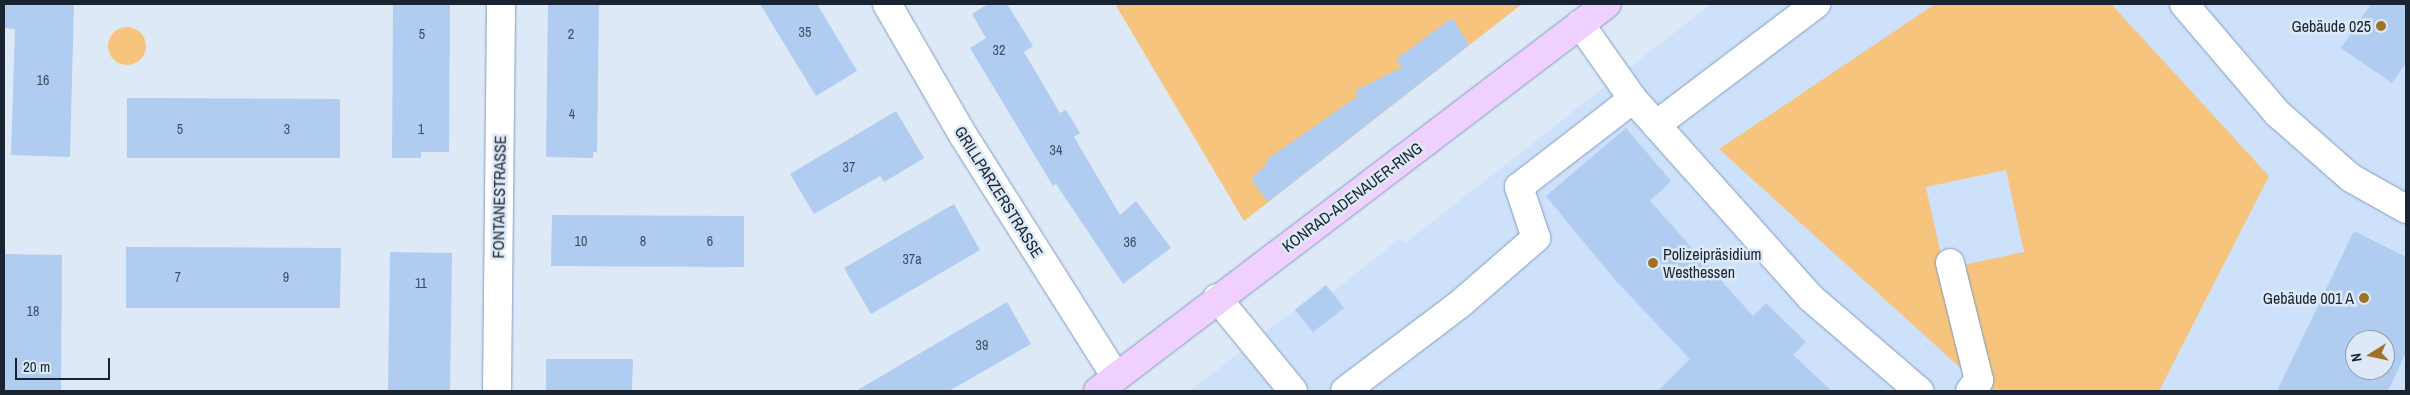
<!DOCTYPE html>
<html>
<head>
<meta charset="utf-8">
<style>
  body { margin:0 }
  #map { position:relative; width:2410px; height:395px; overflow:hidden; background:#dde9f7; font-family:"Archivo Narrow",sans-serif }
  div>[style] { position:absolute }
  .built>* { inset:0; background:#cee1fb }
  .green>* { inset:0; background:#f6c47d }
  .round { border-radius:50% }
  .building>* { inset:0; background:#b0ccf0 }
  .roads { filter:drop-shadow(0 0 1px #829cbf) drop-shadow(0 0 1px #829cbf) }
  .minor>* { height:28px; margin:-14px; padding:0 14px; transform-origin:14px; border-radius:14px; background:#fff }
  .major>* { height:28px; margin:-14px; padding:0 14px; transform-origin:14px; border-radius:14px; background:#f0d0fe }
  .dots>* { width:14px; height:14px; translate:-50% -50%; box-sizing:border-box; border:2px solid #dde9f7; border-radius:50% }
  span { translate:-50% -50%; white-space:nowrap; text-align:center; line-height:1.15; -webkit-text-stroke:5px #dde9f7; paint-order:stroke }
  .number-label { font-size:14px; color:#3f4d61 }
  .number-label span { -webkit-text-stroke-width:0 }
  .poi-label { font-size:16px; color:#192331 }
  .right { translate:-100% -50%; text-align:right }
  .left { translate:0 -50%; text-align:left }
  .street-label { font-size:16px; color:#192331 }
  .frame { position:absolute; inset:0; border:5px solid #192331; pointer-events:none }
  .north { position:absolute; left:2345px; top:330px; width:50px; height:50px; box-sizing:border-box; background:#dde9f7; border:1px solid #8f9aa8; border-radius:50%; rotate:260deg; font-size:14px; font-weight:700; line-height:20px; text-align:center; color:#192331 }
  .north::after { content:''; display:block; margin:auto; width:18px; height:22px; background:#a17225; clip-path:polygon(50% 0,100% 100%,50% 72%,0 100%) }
  .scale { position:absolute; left:15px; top:358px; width:95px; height:22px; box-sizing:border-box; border:2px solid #192331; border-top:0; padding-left:6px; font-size:15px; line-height:18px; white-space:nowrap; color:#192331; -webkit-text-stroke:4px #dde9f7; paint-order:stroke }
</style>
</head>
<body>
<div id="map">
  <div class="built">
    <i style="clip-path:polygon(evenodd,1711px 4px,2406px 4px,2406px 391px,1190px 391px,1326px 285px,1332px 292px,1401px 238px,1405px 243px,1711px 4px,2355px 340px,2385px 340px,2385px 370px,2355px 370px,2355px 340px)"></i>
  </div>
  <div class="green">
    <i style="clip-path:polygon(1115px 4px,1522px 4px,1244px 221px)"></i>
    <i style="clip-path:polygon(evenodd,1935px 4px,2111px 4px,2269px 176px,2159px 391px,1986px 391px,1719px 149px,1935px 4px,2006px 170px,2024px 252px,1944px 269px,1926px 187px,2006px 170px)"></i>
    <i class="round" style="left:108px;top:27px;width:38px;height:38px"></i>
  </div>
  <div class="building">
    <i style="clip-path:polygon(4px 4px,74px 4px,70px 157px,11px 155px,15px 29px,4px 28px)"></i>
    <i style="clip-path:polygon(393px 4px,450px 4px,449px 152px,421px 152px,421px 158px,392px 158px)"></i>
    <i style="clip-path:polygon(548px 4px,599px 4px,597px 152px,593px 152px,593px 158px,546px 157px)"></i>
    <i style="clip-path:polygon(760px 4px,817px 4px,857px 71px,816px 96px)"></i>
    <i style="clip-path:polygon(988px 4px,1007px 4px,1033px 46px,1024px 52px,1060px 113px,1066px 110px,1080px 133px,1074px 137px,1120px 215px,1136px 201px,1171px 248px,1123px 284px,1056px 184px,1053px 186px,970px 48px,986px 38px,972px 14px)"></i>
    <i style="clip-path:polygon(2371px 4px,2406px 4px,2406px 63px,2392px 83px,2341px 48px)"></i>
    <i style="clip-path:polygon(1452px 18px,1469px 45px,1268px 202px,1251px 179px,1268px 163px,1266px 160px,1358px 96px,1355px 91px,1402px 67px,1396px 59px)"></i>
    <i style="clip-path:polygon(127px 98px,340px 99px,340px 158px,127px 158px)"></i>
    <i style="clip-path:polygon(896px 111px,924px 158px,884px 182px,880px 176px,814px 214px,790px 174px)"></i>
    <i style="clip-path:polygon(1626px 128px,1671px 181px,1650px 201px,1753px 316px,1766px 303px,1806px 342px,1793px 355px,1832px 391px,1658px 391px,1690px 359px,1615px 280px,1546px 196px)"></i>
    <i style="clip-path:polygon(954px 204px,980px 250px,871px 314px,844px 268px)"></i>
    <i style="clip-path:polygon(552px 215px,744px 216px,744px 267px,551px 266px)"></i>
    <i style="clip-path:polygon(evenodd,2354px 231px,2406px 257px,2406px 352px,2388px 391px,2277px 391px,2354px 231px,2355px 340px,2385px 340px,2385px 370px,2355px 370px,2355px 340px)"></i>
    <i style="clip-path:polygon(126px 247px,341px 248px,340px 308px,126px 308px)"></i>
    <i style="clip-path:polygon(390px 252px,452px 253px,450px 391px,388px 391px)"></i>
    <i style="clip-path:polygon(4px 254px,62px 255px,61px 391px,4px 391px)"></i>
    <i style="clip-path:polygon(1326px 285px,1344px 308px,1313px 332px,1295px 310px)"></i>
    <i style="clip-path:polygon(1007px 302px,1031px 344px,949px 391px,856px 391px)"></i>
    <i style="clip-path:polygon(546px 359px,633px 359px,632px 391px,546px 391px)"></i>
  </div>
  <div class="roads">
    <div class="minor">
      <i style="left:887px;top:4px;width:151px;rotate:59.9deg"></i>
      <i style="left:963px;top:135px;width:286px;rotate:57.7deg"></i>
      <i style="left:2184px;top:4px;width:143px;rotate:49.5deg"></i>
      <i style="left:2277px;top:113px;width:98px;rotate:41.3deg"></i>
      <i style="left:2351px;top:178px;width:63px;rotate:29.4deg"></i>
      <i style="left:1580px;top:24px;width:92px;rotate:54.8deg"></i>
      <i style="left:1656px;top:125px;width:201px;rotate:-37.1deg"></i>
      <i style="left:1950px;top:263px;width:121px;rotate:76.1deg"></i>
      <i style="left:1979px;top:380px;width:14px;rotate:129deg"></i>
      <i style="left:1217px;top:298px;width:120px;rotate:50.7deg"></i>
      <i style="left:497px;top:391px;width:387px;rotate:-89.4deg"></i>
      <i style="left:1345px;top:391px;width:144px;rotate:-37.1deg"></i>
      <i style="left:1460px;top:304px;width:101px;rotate:-41deg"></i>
      <i style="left:1536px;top:238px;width:54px;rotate:-108.4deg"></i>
      <i style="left:1519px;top:187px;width:144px;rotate:-37.7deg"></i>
      <i style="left:1633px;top:99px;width:267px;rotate:48.2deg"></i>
      <i style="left:1811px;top:298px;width:143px;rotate:40.7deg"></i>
    </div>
    <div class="major">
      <i style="left:1098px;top:391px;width:639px;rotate:-37.25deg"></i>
    </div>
  </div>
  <div class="dots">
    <i style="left:2381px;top:26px;background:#a17225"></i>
    <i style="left:1653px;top:263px;background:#a17225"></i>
    <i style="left:2364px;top:298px;background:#a17225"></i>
  </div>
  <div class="number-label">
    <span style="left:805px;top:32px">35</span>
    <span style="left:422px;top:34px">5</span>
    <span style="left:571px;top:34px">2</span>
    <span style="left:999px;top:50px">32</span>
    <span style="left:43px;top:80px">16</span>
    <span style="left:572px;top:114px">4</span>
    <span style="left:180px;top:129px">5</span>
    <span style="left:287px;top:129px">3</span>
    <span style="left:421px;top:129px">1</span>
    <span style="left:1056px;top:150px">34</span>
    <span style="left:849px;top:167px">37</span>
    <span style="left:581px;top:241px">10</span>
    <span style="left:643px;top:241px">8</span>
    <span style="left:710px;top:241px">6</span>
    <span style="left:1130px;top:242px">36</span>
    <span style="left:912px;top:259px">37a</span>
    <span style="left:178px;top:277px">7</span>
    <span style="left:286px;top:277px">9</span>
    <span style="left:421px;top:283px">11</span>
    <span style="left:33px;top:311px">18</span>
    <span style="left:982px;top:345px">39</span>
  </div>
  <div class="poi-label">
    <span class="right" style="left:2371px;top:26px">Gebäude 025</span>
    <span class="left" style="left:1663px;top:263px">Polizeipräsidium<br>Westhessen</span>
    <span class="right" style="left:2354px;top:298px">Gebäude 001 A</span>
  </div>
  <div class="street-label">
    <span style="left:999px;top:192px;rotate:58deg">GRILLPARZERSTRASSE</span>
    <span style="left:499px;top:197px;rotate:-89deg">FONTANESTRASSE</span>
    <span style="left:1352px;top:197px;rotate:-37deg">KONRAD-ADENAUER-RING</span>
  </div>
  <div class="frame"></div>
  <div class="north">N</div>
  <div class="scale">20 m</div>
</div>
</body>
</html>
